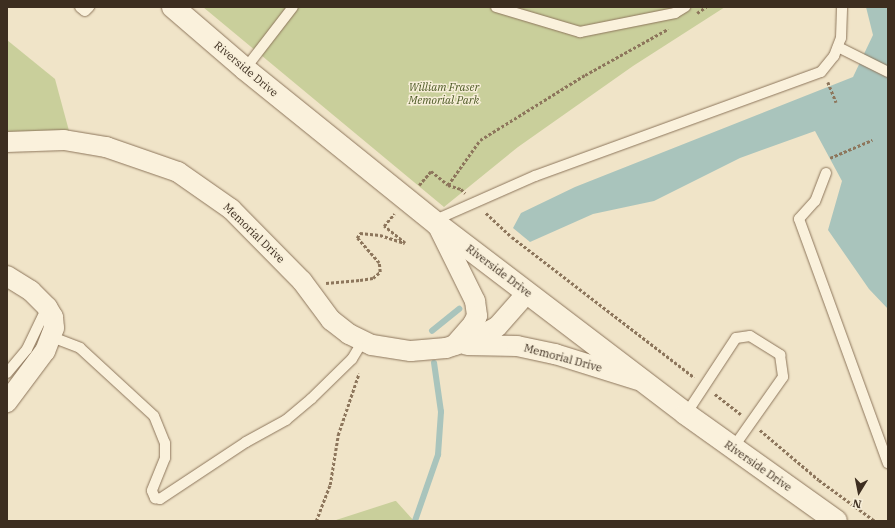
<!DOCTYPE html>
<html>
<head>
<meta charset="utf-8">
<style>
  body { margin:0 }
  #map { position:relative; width:895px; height:528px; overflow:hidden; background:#f0e4c8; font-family:"IBM Plex Serif",serif }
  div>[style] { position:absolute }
  .green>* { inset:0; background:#c9cf9b }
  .water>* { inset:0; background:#a9c4bc }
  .stream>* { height:5.5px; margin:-2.75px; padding:0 2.75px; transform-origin:2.75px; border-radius:2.75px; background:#a9c4bc }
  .path>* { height:2.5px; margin-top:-1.25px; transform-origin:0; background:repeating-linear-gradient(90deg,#8d765c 0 3px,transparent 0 5px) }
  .roads { filter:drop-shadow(0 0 1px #8d765c) drop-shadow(0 0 1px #8d765c) }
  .service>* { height:10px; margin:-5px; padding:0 5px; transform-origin:5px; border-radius:5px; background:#faf1dc }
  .minor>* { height:20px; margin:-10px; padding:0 10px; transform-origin:10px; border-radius:10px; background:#faf1dc }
  .secondary>* { height:22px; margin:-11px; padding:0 11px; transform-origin:11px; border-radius:11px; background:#faf1dc }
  span { translate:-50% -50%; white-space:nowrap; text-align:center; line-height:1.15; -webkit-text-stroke:3px #f7eed8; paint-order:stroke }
  .street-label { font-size:11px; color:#3d2e20 }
  .park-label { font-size:11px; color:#4d5a26; font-style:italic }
  .frame { position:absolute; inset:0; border:8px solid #3d2e20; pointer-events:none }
  .north { position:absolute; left:839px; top:472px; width:40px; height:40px; -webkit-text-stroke:3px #f7eed8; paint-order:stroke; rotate:190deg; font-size:11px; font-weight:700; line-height:16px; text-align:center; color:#3d2e20 }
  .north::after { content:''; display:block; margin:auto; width:14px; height:18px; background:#3d2e20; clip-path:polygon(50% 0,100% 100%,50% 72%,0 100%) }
</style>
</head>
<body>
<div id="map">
  <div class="green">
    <i style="clip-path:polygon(203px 7px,725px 7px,633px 66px,518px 147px,444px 207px)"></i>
    <i style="clip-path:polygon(7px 40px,55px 79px,72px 142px,7px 147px)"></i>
    <i style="clip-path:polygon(396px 501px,414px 521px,333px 521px,395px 501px)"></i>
  </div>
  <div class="water">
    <i style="clip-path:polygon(866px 7px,888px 7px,888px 309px,869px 289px,828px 230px,842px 181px,815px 131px,740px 158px,654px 201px,593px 214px,530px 242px,513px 228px,521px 213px,575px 187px,853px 77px,873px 35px)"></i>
  </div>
  <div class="stream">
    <i style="left:432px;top:331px;width:35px;rotate:-39deg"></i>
    <i style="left:415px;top:521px;width:70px;rotate:-70.8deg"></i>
    <i style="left:438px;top:455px;width:43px;rotate:-86deg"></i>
    <i style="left:441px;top:412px;width:49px;rotate:-98.1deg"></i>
  </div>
  <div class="path">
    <i style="left:697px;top:13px;width:11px;rotate:-34deg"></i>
    <i style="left:828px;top:82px;width:22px;rotate:68deg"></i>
    <i style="left:830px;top:158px;width:46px;rotate:-23.2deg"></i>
    <i style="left:419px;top:185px;width:18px;rotate:-49deg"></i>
    <i style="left:431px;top:171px;width:22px;rotate:39deg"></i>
    <i style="left:448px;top:185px;width:55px;rotate:-54.6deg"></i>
    <i style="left:480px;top:140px;width:123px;rotate:-31.8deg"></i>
    <i style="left:585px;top:75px;width:95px;rotate:-29deg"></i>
    <i style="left:448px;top:185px;width:14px;rotate:17deg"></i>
    <i style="left:461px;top:189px;width:6px;rotate:45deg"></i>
    <i style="left:486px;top:213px;width:35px;rotate:43deg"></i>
    <i style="left:512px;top:237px;width:230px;rotate:37.6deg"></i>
    <i style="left:326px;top:283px;width:34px;rotate:-5deg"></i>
    <i style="left:360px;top:280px;width:13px;rotate:-9deg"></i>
    <i style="left:373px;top:278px;width:9px;rotate:-41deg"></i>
    <i style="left:380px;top:272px;width:9px;rotate:-96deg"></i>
    <i style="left:379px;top:263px;width:33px;rotate:-131deg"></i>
    <i style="left:357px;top:238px;width:6px;rotate:-59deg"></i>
    <i style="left:360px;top:233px;width:20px;rotate:6deg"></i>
    <i style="left:380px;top:235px;width:26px;rotate:18deg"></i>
    <i style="left:405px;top:243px;width:27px;rotate:-141deg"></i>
    <i style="left:384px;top:226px;width:16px;rotate:-50deg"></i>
    <i style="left:715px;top:394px;width:33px;rotate:38deg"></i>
    <i style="left:760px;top:430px;width:77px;rotate:40.3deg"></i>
    <i style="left:819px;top:480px;width:69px;rotate:36.2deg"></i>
    <i style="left:316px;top:521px;width:39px;rotate:-69deg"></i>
    <i style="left:330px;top:485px;width:51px;rotate:-80.9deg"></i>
    <i style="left:338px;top:435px;width:65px;rotate:-71.3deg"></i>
  </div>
  <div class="roads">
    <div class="service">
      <i style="left:80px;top:7px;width:6px;rotate:39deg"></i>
      <i style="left:85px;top:11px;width:6px;rotate:-45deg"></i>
      <i style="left:496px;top:7px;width:88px;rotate:16.6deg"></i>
      <i style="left:580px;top:32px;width:97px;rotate:-11.3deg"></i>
      <i style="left:675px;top:13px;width:12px;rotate:-31deg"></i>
      <i style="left:838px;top:47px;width:56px;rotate:26.6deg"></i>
      <i style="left:245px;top:69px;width:78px;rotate:-52.3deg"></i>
      <i style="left:826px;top:173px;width:30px;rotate:111deg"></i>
      <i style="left:815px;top:201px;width:24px;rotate:132deg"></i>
      <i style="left:799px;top:219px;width:260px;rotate:70deg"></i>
      <i style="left:433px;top:221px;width:111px;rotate:-23.8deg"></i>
      <i style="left:535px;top:176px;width:304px;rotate:-20deg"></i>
      <i style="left:821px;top:72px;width:21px;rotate:-51deg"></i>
      <i style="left:834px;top:56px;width:19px;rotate:-69deg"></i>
      <i style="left:841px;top:38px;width:31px;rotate:-88deg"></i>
      <i style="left:52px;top:337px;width:30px;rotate:21deg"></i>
      <i style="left:80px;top:348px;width:100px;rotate:42.6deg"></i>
      <i style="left:154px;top:416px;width:29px;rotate:68deg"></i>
      <i style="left:165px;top:443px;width:15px;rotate:90deg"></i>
      <i style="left:165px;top:458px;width:35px;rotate:112deg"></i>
      <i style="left:152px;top:491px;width:8px;rotate:67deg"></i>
      <i style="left:155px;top:498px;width:5px;rotate:11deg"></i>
      <i style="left:160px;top:499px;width:103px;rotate:-33.5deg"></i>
      <i style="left:246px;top:442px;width:46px;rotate:-28.8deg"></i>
      <i style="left:286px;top:420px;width:33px;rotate:-40deg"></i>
      <i style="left:311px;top:399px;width:57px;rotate:-44.3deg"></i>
      <i style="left:352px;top:359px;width:21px;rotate:-59deg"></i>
      <i style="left:7px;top:373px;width:31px;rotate:-50deg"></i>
      <i style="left:27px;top:349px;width:47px;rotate:-64.5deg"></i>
      <i style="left:686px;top:414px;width:91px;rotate:-56.7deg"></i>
      <i style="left:736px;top:338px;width:14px;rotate:-8deg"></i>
      <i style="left:750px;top:336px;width:36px;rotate:32deg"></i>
      <i style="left:780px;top:355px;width:22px;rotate:82deg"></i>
      <i style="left:783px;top:377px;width:87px;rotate:125.2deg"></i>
    </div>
    <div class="minor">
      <i style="left:7px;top:142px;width:57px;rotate:-2deg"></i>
      <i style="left:64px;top:140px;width:43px;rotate:9.5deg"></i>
      <i style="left:106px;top:147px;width:76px;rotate:19.1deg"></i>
      <i style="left:178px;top:172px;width:65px;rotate:34.9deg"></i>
      <i style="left:231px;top:209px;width:101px;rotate:45.4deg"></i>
      <i style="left:302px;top:281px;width:49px;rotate:53.4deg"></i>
      <i style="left:331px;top:320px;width:23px;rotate:38deg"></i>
      <i style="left:349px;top:334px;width:25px;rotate:26deg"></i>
      <i style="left:372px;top:345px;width:39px;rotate:9deg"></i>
      <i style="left:411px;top:351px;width:35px;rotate:-5deg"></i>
      <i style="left:446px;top:348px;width:29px;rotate:-18deg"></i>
      <i style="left:474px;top:339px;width:26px;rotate:-28deg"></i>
      <i style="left:497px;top:327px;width:45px;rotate:-48.6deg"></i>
      <i style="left:437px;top:224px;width:86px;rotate:63.7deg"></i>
      <i style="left:475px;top:301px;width:15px;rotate:82deg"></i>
      <i style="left:477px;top:316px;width:9px;rotate:117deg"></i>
      <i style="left:473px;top:324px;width:28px;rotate:131deg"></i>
      <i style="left:7px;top:276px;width:28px;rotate:32deg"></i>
      <i style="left:31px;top:291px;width:23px;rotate:45deg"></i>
      <i style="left:47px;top:307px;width:12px;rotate:59deg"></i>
      <i style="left:53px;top:317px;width:11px;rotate:85deg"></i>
      <i style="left:54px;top:328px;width:25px;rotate:111deg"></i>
      <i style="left:45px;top:351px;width:64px;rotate:126.7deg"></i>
      <i style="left:467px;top:345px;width:50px;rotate:1.1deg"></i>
      <i style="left:517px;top:346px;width:39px;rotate:12deg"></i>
      <i style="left:555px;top:354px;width:87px;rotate:17.4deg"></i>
    </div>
    <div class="secondary">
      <i style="left:173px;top:7px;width:95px;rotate:40.7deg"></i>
      <i style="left:245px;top:69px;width:247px;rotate:38.9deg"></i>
      <i style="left:437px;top:224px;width:313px;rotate:37.3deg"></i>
      <i style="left:686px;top:414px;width:184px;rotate:35.5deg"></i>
    </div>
  </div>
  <div class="street-label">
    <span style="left:246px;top:69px;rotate:40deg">Riverside Drive</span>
    <span style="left:254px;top:233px;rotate:44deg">Memorial Drive</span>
    <span style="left:499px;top:271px;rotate:37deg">Riverside Drive</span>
    <span style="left:563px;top:358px;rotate:15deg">Memorial Drive</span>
    <span style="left:758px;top:466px;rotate:35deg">Riverside Drive</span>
  </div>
  <div class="park-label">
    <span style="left:444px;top:94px">William Fraser<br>Memorial Park</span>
  </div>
  <div class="frame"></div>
  <div class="north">N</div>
</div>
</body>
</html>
